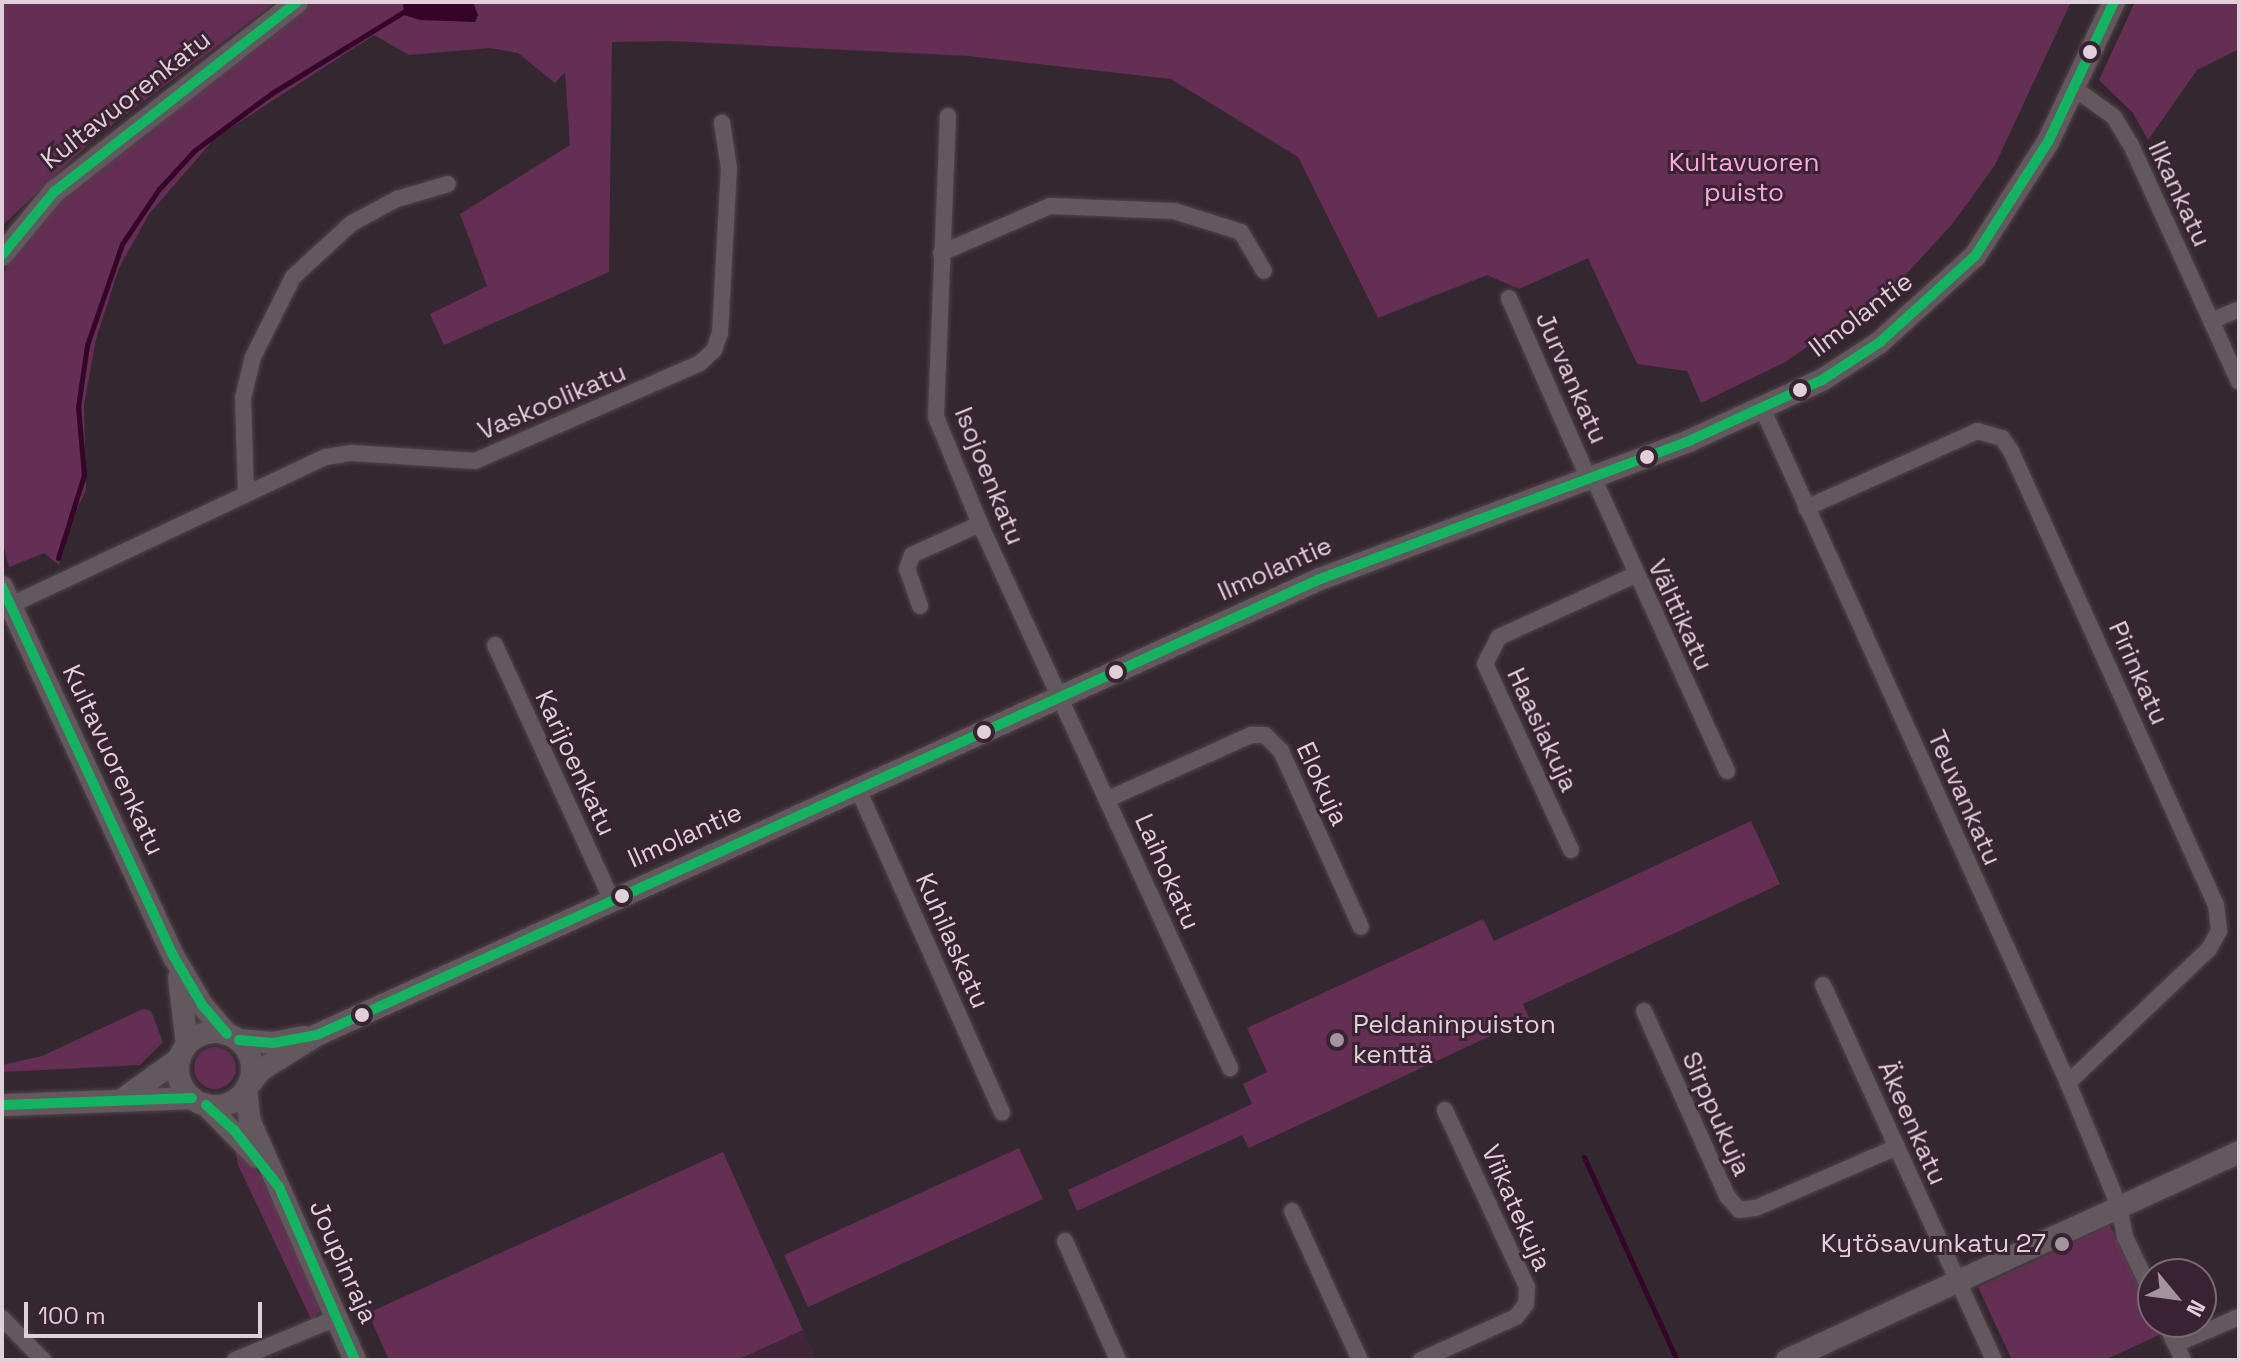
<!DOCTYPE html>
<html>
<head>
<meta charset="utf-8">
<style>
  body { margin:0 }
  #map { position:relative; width:2241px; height:1362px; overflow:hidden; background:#342830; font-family:"Space Grotesk",sans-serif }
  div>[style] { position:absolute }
  .built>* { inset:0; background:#402638 }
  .green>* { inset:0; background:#652e54 }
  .round { border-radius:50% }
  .water>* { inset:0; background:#350429 }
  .stream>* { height:5px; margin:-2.5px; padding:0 2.5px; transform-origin:2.5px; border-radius:2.5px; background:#350429 }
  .roads { filter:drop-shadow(0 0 2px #4f444a) drop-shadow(0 0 2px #4f444a) }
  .street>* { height:16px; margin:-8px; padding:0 8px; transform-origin:8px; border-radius:8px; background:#62585e }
  .secondary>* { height:22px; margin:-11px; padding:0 11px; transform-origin:11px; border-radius:11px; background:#62585e }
  .secondary>.ring { margin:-11px; padding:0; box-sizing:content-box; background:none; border:22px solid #62585e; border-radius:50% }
  .bus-1>* { height:10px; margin:-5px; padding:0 5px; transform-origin:5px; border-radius:5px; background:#13b361 }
  .dots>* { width:22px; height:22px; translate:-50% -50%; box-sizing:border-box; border:4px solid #392332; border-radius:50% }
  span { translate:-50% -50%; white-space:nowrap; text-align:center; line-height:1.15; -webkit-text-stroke:6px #392332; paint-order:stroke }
  .street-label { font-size:26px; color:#dfd0d9 }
  .park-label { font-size:26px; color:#fca7df }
  .poi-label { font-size:26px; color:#dfd0d9 }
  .left { translate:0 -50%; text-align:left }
  .right { translate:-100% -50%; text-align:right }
  .frame { position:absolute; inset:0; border:4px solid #dfd0d9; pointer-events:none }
  .north { position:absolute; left:2137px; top:1258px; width:80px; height:80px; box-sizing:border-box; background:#392332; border:2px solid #7b6875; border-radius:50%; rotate:119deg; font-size:22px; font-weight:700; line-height:32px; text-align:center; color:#dfd0d9 }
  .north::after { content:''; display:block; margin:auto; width:28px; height:36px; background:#a3959e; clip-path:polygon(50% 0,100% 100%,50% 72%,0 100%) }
  .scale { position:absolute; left:24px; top:1302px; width:238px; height:36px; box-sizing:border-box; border:4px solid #dfd0d9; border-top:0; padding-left:10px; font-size:24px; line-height:28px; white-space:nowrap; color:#dfd0d9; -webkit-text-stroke:6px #392332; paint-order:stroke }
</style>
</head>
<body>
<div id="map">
  <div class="built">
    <i style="clip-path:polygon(803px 1330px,817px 1360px,737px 1360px)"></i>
  </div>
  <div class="green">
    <i style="clip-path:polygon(2px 2px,276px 2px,96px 137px,2px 226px)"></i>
    <i style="clip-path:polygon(313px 2px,2071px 2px,1995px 165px,1953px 223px,1901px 280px,1787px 361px,1701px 403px,1687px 371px,1637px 364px,1588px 258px,1519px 289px,1487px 275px,1378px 318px,1298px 157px,1171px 79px,968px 56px,670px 41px,612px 42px,609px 272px,444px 345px,430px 314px,487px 286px,460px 214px,570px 145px,565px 72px,555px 83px,518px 53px,490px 48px,409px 55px,374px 35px,215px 138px,149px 214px,119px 268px,96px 339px,84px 405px,86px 490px,67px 530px,59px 565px,44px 553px,9px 567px,2px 540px,2px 276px,9px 263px,31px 230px,79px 180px)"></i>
    <i style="clip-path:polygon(2135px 2px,2239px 2px,2239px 49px,2197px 70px,2148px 140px,2133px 113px,2099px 80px)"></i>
    <i style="clip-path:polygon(1751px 821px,1780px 884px,1523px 1004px,1529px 1018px,1249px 1148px,1242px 1135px,1077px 1211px,1068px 1190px,1252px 1104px,1243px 1084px,1267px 1072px,1247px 1028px,1483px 919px,1494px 941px)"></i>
    <i style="clip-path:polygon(143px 1009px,151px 1011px,163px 1042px,140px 1065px,2px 1072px,2px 1065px,42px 1056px)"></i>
    <i class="round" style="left:194px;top:1047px;width:42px;height:42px"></i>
    <i style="clip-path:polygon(234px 1141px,261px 1176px,322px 1308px,312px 1321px,238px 1165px)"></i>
    <i style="clip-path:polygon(1019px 1148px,1043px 1199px,808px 1307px,784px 1255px)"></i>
    <i style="clip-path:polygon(723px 1152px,803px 1330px,737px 1360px,389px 1360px,368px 1313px)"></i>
    <i style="clip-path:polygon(2110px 1225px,2161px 1334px,2105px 1360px,2012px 1360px,1978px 1287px)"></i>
  </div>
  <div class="water">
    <i style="clip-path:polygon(403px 2px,473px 2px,478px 15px,475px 22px,420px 20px,404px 15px)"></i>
  </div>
  <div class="stream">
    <i style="left:58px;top:558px;width:87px;rotate:-72.6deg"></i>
    <i style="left:84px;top:475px;width:68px;rotate:-95deg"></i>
    <i style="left:78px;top:407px;width:63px;rotate:-81.7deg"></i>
    <i style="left:87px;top:345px;width:107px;rotate:-70.9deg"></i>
    <i style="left:122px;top:244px;width:66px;rotate:-56.1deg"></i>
    <i style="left:159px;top:189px;width:53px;rotate:-47.3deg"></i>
    <i style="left:195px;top:150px;width:96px;rotate:-36.5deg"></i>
    <i style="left:272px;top:93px;width:154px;rotate:-31.7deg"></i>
    <i style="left:1584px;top:1157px;width:223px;rotate:65.4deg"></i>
  </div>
  <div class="roads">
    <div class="street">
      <i style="left:2074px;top:88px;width:49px;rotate:35.9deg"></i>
      <i style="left:2114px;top:117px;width:33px;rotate:59deg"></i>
      <i style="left:2131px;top:145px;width:260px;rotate:65.5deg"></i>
      <i style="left:948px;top:116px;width:301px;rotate:92.3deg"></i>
      <i style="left:936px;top:417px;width:116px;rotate:67.6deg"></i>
      <i style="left:980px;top:524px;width:599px;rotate:65.32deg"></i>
      <i style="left:941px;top:253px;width:119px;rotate:-23.3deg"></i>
      <i style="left:1050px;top:206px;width:124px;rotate:2.3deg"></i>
      <i style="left:1174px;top:211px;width:70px;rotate:17.4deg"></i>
      <i style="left:1241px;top:232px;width:45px;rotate:59.5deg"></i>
      <i style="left:1509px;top:298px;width:198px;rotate:66.2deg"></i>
      <i style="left:2211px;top:321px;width:30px;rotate:-23deg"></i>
      <i style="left:1763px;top:410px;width:739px;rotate:65.62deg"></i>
      <i style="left:2068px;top:1083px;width:133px;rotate:67.5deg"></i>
      <i style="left:2119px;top:1206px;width:32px;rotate:79deg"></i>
      <i style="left:2125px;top:1237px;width:65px;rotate:64.6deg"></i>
      <i style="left:1593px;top:477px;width:323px;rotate:65.5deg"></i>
      <i style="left:246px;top:494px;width:96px;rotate:-91.8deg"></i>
      <i style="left:243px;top:398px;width:42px;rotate:-76.3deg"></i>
      <i style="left:253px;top:357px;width:89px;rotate:-63.4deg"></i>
      <i style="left:293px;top:277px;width:80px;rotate:-42.5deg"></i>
      <i style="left:352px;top:223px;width:51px;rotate:-28.1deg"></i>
      <i style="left:397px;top:199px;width:53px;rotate:-16.4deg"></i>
      <i style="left:1806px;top:508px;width:188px;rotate:-24.2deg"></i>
      <i style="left:1977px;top:431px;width:26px;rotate:16deg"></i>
      <i style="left:2002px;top:438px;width:16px;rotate:55deg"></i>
      <i style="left:2011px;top:451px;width:498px;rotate:65.7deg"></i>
      <i style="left:2216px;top:905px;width:26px;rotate:83deg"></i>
      <i style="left:2219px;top:931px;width:21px;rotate:119deg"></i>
      <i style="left:2209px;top:949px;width:195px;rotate:136.5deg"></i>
      <i style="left:11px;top:605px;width:348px;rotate:-25.2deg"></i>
      <i style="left:326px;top:457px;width:26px;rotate:-9deg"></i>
      <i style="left:352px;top:453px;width:123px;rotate:3.7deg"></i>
      <i style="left:475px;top:461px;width:245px;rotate:-23.5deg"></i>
      <i style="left:700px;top:363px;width:19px;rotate:-43deg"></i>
      <i style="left:714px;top:350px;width:18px;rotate:-71deg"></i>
      <i style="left:720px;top:333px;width:165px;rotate:-86.9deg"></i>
      <i style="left:729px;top:168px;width:46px;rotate:-98.8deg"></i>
      <i style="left:920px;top:606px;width:39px;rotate:-109deg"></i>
      <i style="left:907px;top:569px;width:15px;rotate:-70deg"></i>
      <i style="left:912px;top:555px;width:75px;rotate:-24.5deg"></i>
      <i style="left:495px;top:645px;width:281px;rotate:65.4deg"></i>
      <i style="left:858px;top:789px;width:354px;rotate:66deg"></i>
      <i style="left:1108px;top:799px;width:157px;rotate:-24.1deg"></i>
      <i style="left:1251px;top:735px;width:14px"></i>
      <i style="left:1265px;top:735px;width:23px;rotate:45deg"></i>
      <i style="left:1281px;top:751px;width:193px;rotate:65.6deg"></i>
      <i style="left:1571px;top:850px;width:205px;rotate:-114.8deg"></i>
      <i style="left:1485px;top:664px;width:30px;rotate:-63deg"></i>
      <i style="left:1499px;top:637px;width:149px;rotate:-24.5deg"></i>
      <i style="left:1823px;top:985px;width:412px;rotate:65.5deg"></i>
      <i style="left:1644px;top:1011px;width:203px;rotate:65.8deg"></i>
      <i style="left:1727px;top:1196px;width:18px;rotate:49deg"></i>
      <i style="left:1739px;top:1210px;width:17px;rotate:-7deg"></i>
      <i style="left:1756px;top:1208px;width:154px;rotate:-23.4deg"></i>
      <i style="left:1292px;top:1211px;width:164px;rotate:65.5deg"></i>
      <i style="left:1065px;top:1241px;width:130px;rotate:66deg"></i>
      <i style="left:2px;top:1318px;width:59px;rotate:45.7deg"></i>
      <i style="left:2165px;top:1322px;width:42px;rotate:64.7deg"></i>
      <i style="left:2176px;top:1344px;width:69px;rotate:-23.2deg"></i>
      <i style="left:235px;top:1360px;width:109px;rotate:-22.6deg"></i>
      <i style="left:1421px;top:1360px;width:104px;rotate:-24.4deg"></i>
      <i style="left:1516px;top:1317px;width:16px;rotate:-52deg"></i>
      <i style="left:1526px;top:1304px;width:17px;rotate:-87deg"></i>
      <i style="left:1527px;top:1287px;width:195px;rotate:-114.9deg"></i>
    </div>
    <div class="secondary">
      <i style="left:2px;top:255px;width:82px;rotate:-50.5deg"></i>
      <i style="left:54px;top:192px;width:308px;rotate:-38deg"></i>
      <i style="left:2px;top:587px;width:408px;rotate:65.1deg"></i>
      <i style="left:174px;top:957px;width:56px;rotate:59.7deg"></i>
      <i style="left:202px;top:1005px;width:38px;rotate:49deg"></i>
      <i style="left:179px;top:978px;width:67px;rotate:83.2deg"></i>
      <i class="ring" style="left:178px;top:1032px;width:52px;height:52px"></i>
      <i style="left:239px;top:1040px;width:34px;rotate:5deg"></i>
      <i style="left:273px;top:1043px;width:32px;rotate:-11deg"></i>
      <i style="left:250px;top:1084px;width:18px;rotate:-52deg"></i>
      <i style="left:261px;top:1070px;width:66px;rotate:-32deg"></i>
      <i style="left:317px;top:1035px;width:1102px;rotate:-24.45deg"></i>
      <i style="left:1320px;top:579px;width:396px;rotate:-20.5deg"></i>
      <i style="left:1691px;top:440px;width:144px;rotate:-24.6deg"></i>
      <i style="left:1822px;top:380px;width:69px;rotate:-33.2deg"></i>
      <i style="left:1880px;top:342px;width:128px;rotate:-42.2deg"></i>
      <i style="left:1975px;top:256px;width:135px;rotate:-57.4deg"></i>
      <i style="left:2048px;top:142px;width:155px;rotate:-64.8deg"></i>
      <i style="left:246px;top:1090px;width:32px;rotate:83deg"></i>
      <i style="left:250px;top:1122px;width:260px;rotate:66.2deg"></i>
      <i style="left:123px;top:1099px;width:70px;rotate:-35.7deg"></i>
      <i style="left:2px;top:1105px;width:190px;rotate:-2.1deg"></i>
      <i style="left:206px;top:1105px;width:73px;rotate:45.6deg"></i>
      <i style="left:1787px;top:1360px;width:498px;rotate:-24.7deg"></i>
    </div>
  </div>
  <div class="bus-1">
    <i style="left:2px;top:255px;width:82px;rotate:-50.5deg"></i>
    <i style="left:54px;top:192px;width:308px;rotate:-38deg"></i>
    <i style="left:2px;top:587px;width:408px;rotate:65.1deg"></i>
    <i style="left:174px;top:957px;width:56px;rotate:59.7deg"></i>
    <i style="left:202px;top:1005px;width:38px;rotate:49deg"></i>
    <i style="left:239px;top:1040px;width:34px;rotate:5deg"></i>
    <i style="left:273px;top:1043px;width:45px;rotate:-10.3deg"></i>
    <i style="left:317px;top:1035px;width:1102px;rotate:-24.45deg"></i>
    <i style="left:1320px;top:579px;width:396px;rotate:-20.5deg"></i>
    <i style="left:1691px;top:440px;width:144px;rotate:-24.6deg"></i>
    <i style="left:1822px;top:380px;width:69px;rotate:-33.2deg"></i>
    <i style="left:1880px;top:342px;width:128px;rotate:-42.2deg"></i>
    <i style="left:1975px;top:256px;width:135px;rotate:-57.4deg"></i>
    <i style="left:2048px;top:142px;width:155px;rotate:-64.8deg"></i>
    <i style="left:2px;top:1105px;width:190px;rotate:-2.1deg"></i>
    <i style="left:206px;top:1105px;width:38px;rotate:42deg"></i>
    <i style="left:234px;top:1130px;width:73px;rotate:51.7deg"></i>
    <i style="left:279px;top:1187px;width:189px;rotate:66.3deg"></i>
  </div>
  <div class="dots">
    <i style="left:2090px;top:52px;background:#dfd0d9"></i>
    <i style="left:1800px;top:390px;background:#dfd0d9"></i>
    <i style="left:1647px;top:457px;background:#dfd0d9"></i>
    <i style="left:1116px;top:672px;background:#dfd0d9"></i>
    <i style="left:984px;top:732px;background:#dfd0d9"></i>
    <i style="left:622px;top:896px;background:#dfd0d9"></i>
    <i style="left:362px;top:1015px;background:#dfd0d9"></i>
    <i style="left:1337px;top:1040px;background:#a3959e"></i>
    <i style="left:2062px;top:1244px;background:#a3959e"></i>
  </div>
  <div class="street-label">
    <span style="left:126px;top:100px;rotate:-38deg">Kultavuorenkatu</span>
    <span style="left:2179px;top:194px;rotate:65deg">Ilkankatu</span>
    <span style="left:1861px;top:315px;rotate:-37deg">Ilmolantie</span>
    <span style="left:1571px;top:378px;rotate:66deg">Jurvankatu</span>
    <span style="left:552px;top:402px;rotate:-23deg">Vaskoolikatu</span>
    <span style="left:989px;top:476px;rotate:68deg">Isojoenkatu</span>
    <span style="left:1275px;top:569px;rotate:-24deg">Ilmolantie</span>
    <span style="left:1680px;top:615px;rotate:65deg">Välttikatu</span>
    <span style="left:2138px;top:673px;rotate:66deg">Pirinkatu</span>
    <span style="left:1542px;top:730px;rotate:65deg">Haasiakuja</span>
    <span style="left:113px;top:760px;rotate:65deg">Kultavuorenkatu</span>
    <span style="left:575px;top:763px;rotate:65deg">Karijoenkatu</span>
    <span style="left:1322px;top:784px;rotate:65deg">Elokuja</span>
    <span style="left:1964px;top:798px;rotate:66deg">Teuvankatu</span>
    <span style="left:685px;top:836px;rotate:-24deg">Ilmolantie</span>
    <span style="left:1167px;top:872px;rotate:66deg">Laihokatu</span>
    <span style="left:952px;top:941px;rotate:66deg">Kuhilaskatu</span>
    <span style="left:1716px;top:1114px;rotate:66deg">Sirppukuja</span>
    <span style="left:1912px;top:1123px;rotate:66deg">Äkeenkatu</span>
    <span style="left:1516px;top:1208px;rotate:66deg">Viikatekuja</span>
    <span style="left:343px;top:1262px;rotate:66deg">Joupinraja</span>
  </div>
  <div class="park-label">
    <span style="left:1744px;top:178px">Kultavuoren<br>puisto</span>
  </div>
  <div class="poi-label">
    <span class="left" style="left:1353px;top:1040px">Peldaninpuiston<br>kenttä</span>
    <span class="right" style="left:2046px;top:1244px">Kytösavunkatu 27</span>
  </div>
  <div class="frame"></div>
  <div class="north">N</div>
  <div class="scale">100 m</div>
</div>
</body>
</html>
